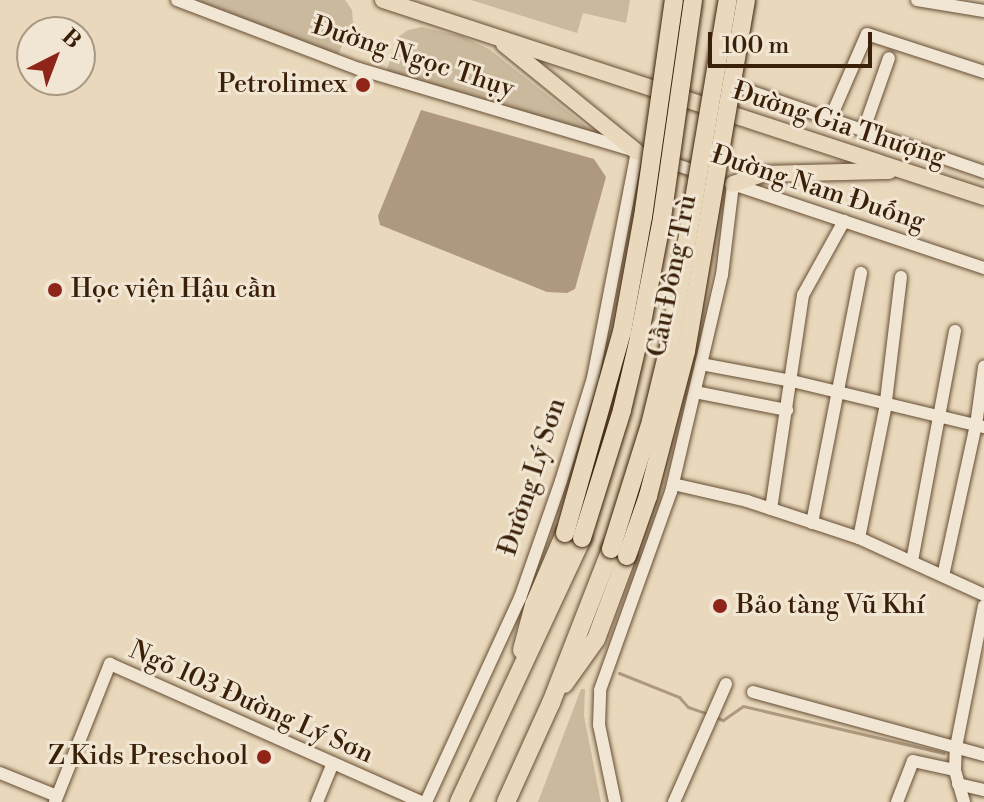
<!DOCTYPE html>
<html>
<head>
<meta charset="utf-8">
<style>
  body { margin:0 }
  #map { position:relative; width:984px; height:802px; overflow:hidden; background:#e9d8bb; font-family:"Libre Bodoni",serif }
  div>[style] { position:absolute }
  .green>* { inset:0; background:#cbb99d }
  .water>* { inset:0; background:#ae997e }
  .stream>* { height:3px; margin:-1.5px; padding:0 1.5px; transform-origin:1.5px; border-radius:1.5px; background:#ae997e }
  .roads { filter:drop-shadow(0 0 2px #664e35) drop-shadow(0 0 2px #664e35) }
  .minor>* { height:12px; margin:-6px; padding:0 6px; transform-origin:6px; border-radius:6px; background:#f1e6d3 }
  .major>* { height:16px; margin:-8px; padding:0 8px; transform-origin:8px; border-radius:8px; background:#e9d8bb }
  .highway>* { height:18px; margin:-9px; padding:0 9px; transform-origin:9px; border-radius:9px; background:#e9d8bb }
  .bridges { filter:drop-shadow(0 0 2px #3a2008) drop-shadow(0 0 2px #3a2008) }
  .highway-bridge>* { height:18px; margin:-9px; padding:0 9px; transform-origin:9px; border-radius:9px; background:#e9d8bb }
  .dots>* { width:22px; height:22px; translate:-50% -50%; box-sizing:border-box; border:4px solid #f1e6d3; border-radius:50% }
  span { translate:-50% -50%; white-space:nowrap; text-align:center; line-height:1.15; -webkit-text-stroke:6px #f1e6d3; paint-order:stroke }
  .street-label { font-size:26px; color:#3a2008 }
  .poi-label { font-size:26px; color:#3a2008 }
  .right { translate:-100% -50%; text-align:right }
  .left { translate:0 -50%; text-align:left }
  .north { position:absolute; left:16px; top:16px; width:80px; height:80px; box-sizing:border-box; background:#f1e6d3; border:2px solid #a89782; border-radius:50%; rotate:42deg; font-size:22px; font-weight:700; line-height:32px; text-align:center; color:#3a2008 }
  .north::after { content:''; display:block; margin:auto; width:28px; height:36px; background:#8f2418; clip-path:polygon(50% 0,100% 100%,50% 72%,0 100%) }
  .scale { position:absolute; left:708px; top:32px; width:164px; height:36px; box-sizing:border-box; border:4px solid #3a2008; border-top:0; padding-left:10px; font-size:24px; line-height:28px; white-space:nowrap; color:#3a2008; -webkit-text-stroke:6px #f1e6d3; paint-order:stroke }
</style>
</head>
<body>
<div id="map">
  <div class="green">
    <i style="clip-path:polygon(195px 0,345px 0,352px 10px,353px 23px,338px 54px,260px 28px)"></i>
    <i style="clip-path:polygon(471px 0,630px 0,626px 23px,583px 13px,577px 33px)"></i>
    <i style="clip-path:polygon(422px 27px,461px 36px,489px 49px,601px 138px,386px 72px,398px 37px,408px 30px)"></i>
    <i style="clip-path:polygon(581px 689px,585px 689px,584px 716px,601px 802px,538px 802px)"></i>
  </div>
  <div class="water">
    <i style="clip-path:polygon(421px 110px,594px 159px,606px 177px,575px 289px,567px 293px,547px 292px,380px 225px,378px 216px)"></i>
  </div>
  <div class="stream">
    <i style="left:619px;top:673px;width:65px;rotate:21.8deg"></i>
    <i style="left:679px;top:697px;width:13px;rotate:48deg"></i>
    <i style="left:688px;top:707px;width:21px;rotate:19deg"></i>
    <i style="left:715px;top:717px;width:9px;rotate:21deg"></i>
    <i style="left:723px;top:720px;width:24px;rotate:-35deg"></i>
    <i style="left:743px;top:706px;width:206px;rotate:13.2deg"></i>
  </div>
  <div class="roads">
    <div class="minor">
      <i style="left:177px;top:0;width:195px;rotate:20.8deg"></i>
      <i style="left:359px;top:69px;width:285px;rotate:16.5deg"></i>
      <i style="left:917px;top:0;width:68px;rotate:9.3deg"></i>
      <i style="left:749px;top:91px;width:249px;rotate:19deg"></i>
      <i style="left:831px;top:117px;width:90px;rotate:-66.6deg"></i>
      <i style="left:867px;top:34px;width:123px;rotate:18deg"></i>
      <i style="left:864px;top:129px;width:75px;rotate:-70.6deg"></i>
      <i style="left:665px;top:161px;width:41px;rotate:18.4deg"></i>
      <i style="left:733px;top:184px;width:265px;rotate:18.5deg"></i>
      <i style="left:701px;top:364px;width:93px;rotate:10.6deg"></i>
      <i style="left:792px;top:381px;width:197px;rotate:13.5deg"></i>
      <i style="left:695px;top:392px;width:94px;rotate:11.1deg"></i>
      <i style="left:673px;top:484px;width:76px;rotate:12.9deg"></i>
      <i style="left:747px;top:501px;width:118px;rotate:18.3deg"></i>
      <i style="left:859px;top:538px;width:137px;rotate:24.5deg"></i>
      <i style="left:771px;top:509px;width:216px;rotate:-81.5deg"></i>
      <i style="left:803px;top:295px;width:85px;rotate:-61deg"></i>
      <i style="left:812px;top:523px;width:255px;rotate:-78.9deg"></i>
      <i style="left:859px;top:538px;width:132px;rotate:-78.6deg"></i>
      <i style="left:885px;top:409px;width:133px;rotate:-83.1deg"></i>
      <i style="left:912px;top:561px;width:234px;rotate:-79.4deg"></i>
      <i style="left:943px;top:576px;width:155px;rotate:-77.7deg"></i>
      <i style="left:976px;top:425px;width:59px;rotate:-82.1deg"></i>
      <i style="left:753px;top:692px;width:239px;rotate:15.3deg"></i>
      <i style="left:0;top:773px;width:61px;rotate:22deg"></i>
      <i style="left:958px;top:784px;width:27px;rotate:13deg"></i>
      <i style="left:55px;top:802px;width:149px;rotate:-68.3deg"></i>
      <i style="left:110px;top:664px;width:341px;rotate:23.9deg"></i>
      <i style="left:317px;top:802px;width:42px;rotate:-67.7deg"></i>
      <i style="left:426px;top:802px;width:225px;rotate:-65.3deg"></i>
      <i style="left:520px;top:598px;width:124px;rotate:-70.7deg"></i>
      <i style="left:561px;top:481px;width:108px;rotate:-72.7deg"></i>
      <i style="left:593px;top:378px;width:230px;rotate:-79deg"></i>
      <i style="left:615px;top:802px;width:79px;rotate:-101.7deg"></i>
      <i style="left:599px;top:725px;width:35px;rotate:-88deg"></i>
      <i style="left:600px;top:690px;width:210px;rotate:-70.3deg"></i>
      <i style="left:671px;top:492px;width:223px;rotate:-76.8deg"></i>
      <i style="left:722px;top:275px;width:92px;rotate:-83.1deg"></i>
      <i style="left:674px;top:802px;width:129px;rotate:-66.2deg"></i>
      <i style="left:897px;top:802px;width:44px;rotate:-68.7deg"></i>
      <i style="left:913px;top:761px;width:43px;rotate:12.1deg"></i>
      <i style="left:964px;top:802px;width:33px;rotate:-106deg"></i>
      <i style="left:955px;top:770px;width:23px;rotate:-88deg"></i>
      <i style="left:956px;top:747px;width:144px;rotate:-78.8deg"></i>
    </div>
    <div class="major">
      <i style="left:383px;top:0;width:632px;rotate:18.15deg"></i>
      <i style="left:504px;top:44px;width:171px;rotate:39.1deg"></i>
      <i style="left:733px;top:184px;width:31px;rotate:-19deg"></i>
      <i style="left:762px;top:174px;width:127px;rotate:-1.4deg"></i>
    </div>
    <div class="highway">
      <i style="left:522px;top:650px;width:47px;rotate:-75.1deg"></i>
      <i style="left:534px;top:605px;width:78px;rotate:-66.7deg"></i>
      <i style="left:564px;top:684px;width:55px;rotate:-54.6deg"></i>
      <i style="left:596px;top:639px;width:89px;rotate:-69.5deg"></i>
      <i style="left:459px;top:802px;width:291px;rotate:-65deg"></i>
      <i style="left:506px;top:802px;width:109px;rotate:-65.6deg"></i>
      <i style="left:551px;top:703px;width:165px;rotate:-68.7deg"></i>
    </div>
  </div>
  <div class="bridges">
    <div class="highway-bridge">
      <i style="left:565px;top:533px;width:209px;rotate:-74.2deg"></i>
      <i style="left:622px;top:332px;width:117px;rotate:-79.7deg"></i>
      <i style="left:643px;top:217px;width:219px;rotate:-81.9deg"></i>
      <i style="left:582px;top:538px;width:134px;rotate:-72.6deg"></i>
      <i style="left:622px;top:410px;width:74px;rotate:-76.7deg"></i>
      <i style="left:639px;top:338px;width:122px;rotate:-79.1deg"></i>
      <i style="left:662px;top:218px;width:220px;rotate:-81.9deg"></i>
      <i style="left:611px;top:549px;width:134px;rotate:-72.6deg"></i>
      <i style="left:651px;top:421px;width:76px;rotate:-76.3deg"></i>
      <i style="left:669px;top:347px;width:352px;rotate:-80.4deg"></i>
      <i style="left:627px;top:556px;width:64px;rotate:-70.7deg"></i>
      <i style="left:648px;top:496px;width:150px;rotate:-75.3deg"></i>
      <i style="left:686px;top:351px;width:356px;rotate:-80.3deg"></i>
    </div>
  </div>
  <div class="dots">
    <i style="left:363px;top:85px;background:#8f2418"></i>
    <i style="left:55px;top:290px;background:#8f2418"></i>
    <i style="left:720px;top:606px;background:#8f2418"></i>
    <i style="left:264px;top:757px;background:#8f2418"></i>
  </div>
  <div class="street-label">
    <span style="left:413px;top:58px;rotate:18deg">Đường Ngọc Thụy</span>
    <span style="left:839px;top:125px;rotate:18deg">Đường Gia Thượng</span>
    <span style="left:818px;top:189px;rotate:18deg">Đường Nam Đuống</span>
    <span style="left:673px;top:276px;rotate:-79deg">Cầu Đông Trù</span>
    <span style="left:533px;top:477px;rotate:-72deg">Đường Lý Sơn</span>
    <span style="left:251px;top:703px;rotate:24deg">Ngõ 103 Đường Lý Sơn</span>
  </div>
  <div class="poi-label">
    <span class="right" style="left:347px;top:85px">Petrolimex</span>
    <span class="left" style="left:71px;top:290px">Học viện Hậu cần</span>
    <span class="left" style="left:736px;top:606px">Bảo tàng Vũ Khí</span>
    <span class="right" style="left:248px;top:757px">Z Kids Preschool</span>
  </div>
  <div class="north">B</div>
  <div class="scale">100 m</div>
</div>
</body>
</html>
